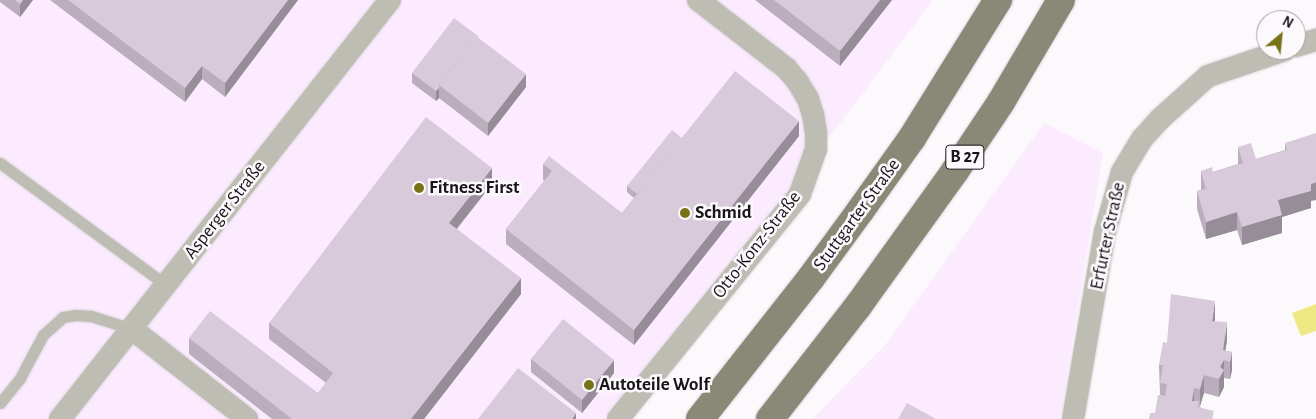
<!DOCTYPE html>
<html>
<head>
<meta charset="utf-8">
<style>
  body { margin:0 }
  #map { position:relative; width:1316px; height:419px; overflow:hidden; background:#fcf9fd; font-family:"Alegreya Sans",sans-serif }
  div>[style] { position:absolute }
  .built>* { inset:0; background:#fcebff }
  .green>* { inset:0; background:#eee983 }
  .roads { filter:drop-shadow(0 0 1px #d8d4d9) drop-shadow(0 0 1px #d8d4d9) }
  .service>* { height:11px; margin:-5.5px; padding:0 5.5px; transform-origin:5.5px; border-radius:5.5px; background:#bdbdb3 }
  .minor>* { height:22px; margin:-11px; padding:0 11px; transform-origin:11px; border-radius:11px; background:#bdbdb3 }
  .primary>* { height:28px; margin:-14px; padding:0 14px; transform-origin:14px; border-radius:14px; background:#898978 }
  .wall>* { inset:0; background:#baadbc }
  .shaded-wall>* { inset:0; background:#978d99 }
  .building>* { inset:0; background:#d8c9db }
  .dots>* { width:14px; height:14px; translate:-50% -50%; box-sizing:border-box; border:2px solid #fcf9fd; border-radius:50% }
  span { translate:-50% -50%; white-space:nowrap; text-align:center; line-height:1.15; -webkit-text-stroke:5px #fcf9fd; paint-order:stroke }
  .shield-label span { padding:1px 4px; background:#fcf9fd; border:1px solid; border-radius:4px; -webkit-text-stroke-width:0 }
  .shield-label { font-size:18px; color:#19141a; font-weight:700 }
  .poi-label { font-size:19px; color:#19141a; font-weight:700 }
  .left { translate:0 -50%; text-align:left }
  .street-label { font-size:19px; color:#19141a }
  .north { position:absolute; left:1256px; top:10px; width:50px; height:50px; box-sizing:border-box; background:#fcf9fd; border:1px solid #a19da2; border-radius:50%; rotate:28deg; font-size:14px; font-weight:700; line-height:20px; text-align:center; color:#19141a }
  .north::after { content:''; display:block; margin:auto; width:18px; height:22px; background:#787317; clip-path:polygon(50% 0,100% 100%,50% 72%,0 100%) }
</style>
</head>
<body>
<div id="map">
  <div class="built">
    <i style="clip-path:polygon(0 0,933px 0,790px 190px,603px 419px,0 419px)"></i>
    <i style="clip-path:polygon(1044px 123px,1103px 153px,1060px 419px,812px 419px,885px 345px)"></i>
  </div>
  <div class="green">
    <i style="clip-path:polygon(1316px 304px,1316px 331px,1301px 336px,1292px 313px)"></i>
  </div>
  <div class="roads">
    <div class="service">
      <i style="left:0;top:163px;width:206px;rotate:36.3deg"></i>
      <i style="left:0;top:403px;width:32px;rotate:-51deg"></i>
      <i style="left:20px;top:378px;width:49px;rotate:-61.9deg"></i>
      <i style="left:43px;top:335px;width:27px;rotate:-42deg"></i>
      <i style="left:63px;top:317px;width:13px;rotate:-9deg"></i>
      <i style="left:76px;top:315px;width:15px;rotate:4deg"></i>
      <i style="left:91px;top:316px;width:43px;rotate:17.6deg"></i>
    </div>
    <div class="minor">
      <i style="left:1296px;top:46px;width:21px;rotate:-17deg"></i>
      <i style="left:132px;top:329px;width:146px;rotate:38deg"></i>
      <i style="left:60px;top:419px;width:533px;rotate:-51.78deg"></i>
      <i style="left:618px;top:419px;width:289px;rotate:-51deg"></i>
      <i style="left:800px;top:194px;width:48px;rotate:-70.4deg"></i>
      <i style="left:816px;top:149px;width:16px;rotate:-90deg"></i>
      <i style="left:816px;top:133px;width:18px;rotate:-99deg"></i>
      <i style="left:813px;top:115px;width:17px;rotate:-107deg"></i>
      <i style="left:808px;top:99px;width:21px;rotate:-121deg"></i>
      <i style="left:797px;top:81px;width:17px;rotate:-130deg"></i>
      <i style="left:786px;top:68px;width:111px;rotate:-142.3deg"></i>
      <i style="left:1073px;top:419px;width:190px;rotate:-80.3deg"></i>
      <i style="left:1105px;top:232px;width:62px;rotate:-74.2deg"></i>
      <i style="left:1122px;top:172px;width:39px;rotate:-59deg"></i>
      <i style="left:1142px;top:139px;width:27px;rotate:-48deg"></i>
      <i style="left:1160px;top:119px;width:64px;rotate:-41.9deg"></i>
      <i style="left:1208px;top:76px;width:81px;rotate:-18.7deg"></i>
    </div>
    <div class="primary">
      <i style="left:700px;top:419px;width:179px;rotate:-51.8deg"></i>
      <i style="left:811px;top:278px;width:83px;rotate:-53.8deg"></i>
      <i style="left:860px;top:211px;width:90px;rotate:-54.5deg"></i>
      <i style="left:912px;top:138px;width:163px;rotate:-58.1deg"></i>
      <i style="left:770px;top:419px;width:143px;rotate:-52.1deg"></i>
      <i style="left:858px;top:306px;width:166px;rotate:-54.3deg"></i>
      <i style="left:955px;top:171px;width:83px;rotate:-56.3deg"></i>
      <i style="left:1001px;top:102px;width:118px;rotate:-59.5deg"></i>
    </div>
  </div>
  <div class="wall">
    <i style="clip-path:polygon(0 0,33px 0,20px 17px,0 2px)"></i>
    <i style="clip-path:polygon(50px 0,298px 0,225px 97px,202px 79px,185px 102px)"></i>
    <i style="clip-path:polygon(755px 0,892px 0,840px 66px)"></i>
    <i style="clip-path:polygon(478px 38px,526px 87px,488px 136px,439px 98px,436px 101px,412px 83px,412px 73px)"></i>
    <i style="clip-path:polygon(799px 136px,634px 345px,506px 244px,506px 229px,544px 181px,543px 179px,543px 164px,622px 213px,634px 198px,627px 192px,627px 186px,682px 138px)"></i>
    <i style="clip-path:polygon(1285px 143px,1311px 201px,1311px 208px,1282px 217px,1282px 233px,1242px 245px,1237px 230px,1206px 239px,1197px 209px,1197px 191px,1201px 190px,1201px 171px,1213px 172px,1238px 164px,1238px 147px,1256px 159px,1285px 150px)"></i>
    <i style="clip-path:polygon(492px 184px,457px 229px,521px 294px,424px 419px,272px 419px,189px 354px,189px 338px,318px 393px,326px 383px,269px 339px,269px 323px)"></i>
    <i style="clip-path:polygon(1215px 319px,1215px 321px,1227px 340px,1225px 351px,1232px 352px,1232px 370px,1230px 379px,1224px 378px,1224px 387px,1219px 397px,1204px 393px,1200px 406px,1199px 406px,1214px 419px,1160px 395px,1159px 365px,1167px 343px)"></i>
    <i style="clip-path:polygon(531px 359px,614px 373px,582px 413px,531px 372px)"></i>
  </div>
  <div class="shaded-wall">
    <i style="clip-path:polygon(23px 0,33px 0,20px 17px,20px 4px)"></i>
    <i style="clip-path:polygon(288px 0,298px 0,225px 97px,225px 83px)"></i>
    <i style="clip-path:polygon(880px 0,892px 0,840px 66px,840px 51px)"></i>
    <i style="clip-path:polygon(202px 66px,202px 79px,185px 102px,185px 88px)"></i>
    <i style="clip-path:polygon(526px 74px,526px 87px,488px 136px,488px 123px)"></i>
    <i style="clip-path:polygon(439px 88px,439px 98px,436px 101px,436px 91px)"></i>
    <i style="clip-path:polygon(799px 121px,799px 136px,634px 345px,634px 330px)"></i>
    <i style="clip-path:polygon(492px 168px,492px 184px,449px 238px,449px 223px)"></i>
    <i style="clip-path:polygon(1316px 182px,1316px 200px,1311px 201px,1311px 208px,1282px 217px,1282px 233px,1242px 245px,1242px 227px,1278px 200px,1311px 184px)"></i>
    <i style="clip-path:polygon(1237px 212px,1237px 230px,1206px 239px,1206px 222px)"></i>
    <i style="clip-path:polygon(521px 278px,521px 294px,424px 419px,411px 419px)"></i>
    <i style="clip-path:polygon(1215px 301px,1215px 319px,1212px 339px,1212px 321px)"></i>
    <i style="clip-path:polygon(1227px 322px,1227px 340px,1224px 360px,1224px 387px,1219px 397px,1219px 379px)"></i>
    <i style="clip-path:polygon(1232px 352px,1232px 370px,1230px 379px,1230px 362px)"></i>
    <i style="clip-path:polygon(614px 360px,614px 373px,582px 413px,582px 400px)"></i>
    <i style="clip-path:polygon(1204px 375px,1204px 393px,1200px 406px,1200px 389px)"></i>
    <i style="clip-path:polygon(1194px 388px,1194px 406px,1192px 401px)"></i>
    <i style="clip-path:polygon(576px 413px,576px 419px,572px 419px)"></i>
  </div>
  <div class="building">
    <i style="clip-path:polygon(15px 0,23px 0,20px 4px)"></i>
    <i style="clip-path:polygon(68px 0,288px 0,225px 83px,202px 66px,185px 88px)"></i>
    <i style="clip-path:polygon(774px 0,880px 0,840px 51px)"></i>
    <i style="clip-path:polygon(454px 18px,478px 36px,478px 37px,476px 36px,439px 85px,439px 88px,436px 91px,412px 73px)"></i>
    <i style="clip-path:polygon(476px 36px,526px 74px,488px 123px,439px 85px)"></i>
    <i style="clip-path:polygon(735px 71px,799px 121px,634px 330px,506px 229px,552px 171px,543px 164px,549px 156px,622px 213px)"></i>
    <i style="clip-path:polygon(426px 117px,492px 168px,449px 223px,521px 278px,411px 419px,292px 419px,189px 338px,210px 311px,318px 393px,333px 373px,269px 323px)"></i>
    <i style="clip-path:polygon(672px 130px,682px 138px,637px 194px,627px 186px)"></i>
    <i style="clip-path:polygon(1316px 133px,1316px 182px,1311px 184px,1311px 191px,1278px 200px,1282px 215px,1242px 227px,1237px 212px,1206px 222px,1197px 191px,1206px 189px,1201px 171px,1212px 167px,1213px 172px,1243px 163px,1238px 147px,1251px 143px,1256px 159px,1287px 150px,1285px 143px)"></i>
    <i style="clip-path:polygon(1171px 294px,1215px 301px,1212px 321px,1227px 322px,1223px 350px,1232px 352px,1230px 362px,1224px 360px,1220px 367px,1224px 370px,1219px 379px,1204px 375px,1200px 389px,1194px 388px,1192px 401px,1199px 401px,1198px 407px,1214px 411px,1212px 419px,1149px 419px,1150px 413px,1155px 413px,1158px 395px,1165px 396px,1167px 384px,1160px 383px,1163px 365px,1159px 365px,1163px 342px,1167px 343px)"></i>
    <i style="clip-path:polygon(563px 319px,614px 360px,582px 400px,531px 359px)"></i>
    <i style="clip-path:polygon(518px 368px,576px 413px,572px 419px,478px 419px)"></i>
    <i style="clip-path:polygon(907px 403px,936px 419px,898px 419px)"></i>
  </div>
  <div class="dots">
    <i style="left:419px;top:188px;background:#787317"></i>
    <i style="left:685px;top:213px;background:#787317"></i>
    <i style="left:589px;top:385px;background:#787317"></i>
  </div>
  <div class="shield-label">
    <span style="left:965px;top:157px">B 27</span>
  </div>
  <div class="poi-label">
    <span class="left" style="left:429px;top:188px">Fitness First</span>
    <span class="left" style="left:695px;top:213px">Schmid</span>
    <span class="left" style="left:599px;top:385px">Autoteile Wolf</span>
  </div>
  <div class="street-label">
    <span style="left:225px;top:210px;rotate:-52deg">Asperger Straße</span>
    <span style="left:857px;top:215px;rotate:-54deg">Stuttgarter Straße</span>
    <span style="left:1108px;top:236px;rotate:-78deg">Erfurter Straße</span>
    <span style="left:757px;top:245px;rotate:-52deg">Otto-Konz-Straße</span>
  </div>
  <div class="north">N</div>
</div>
</body>
</html>
